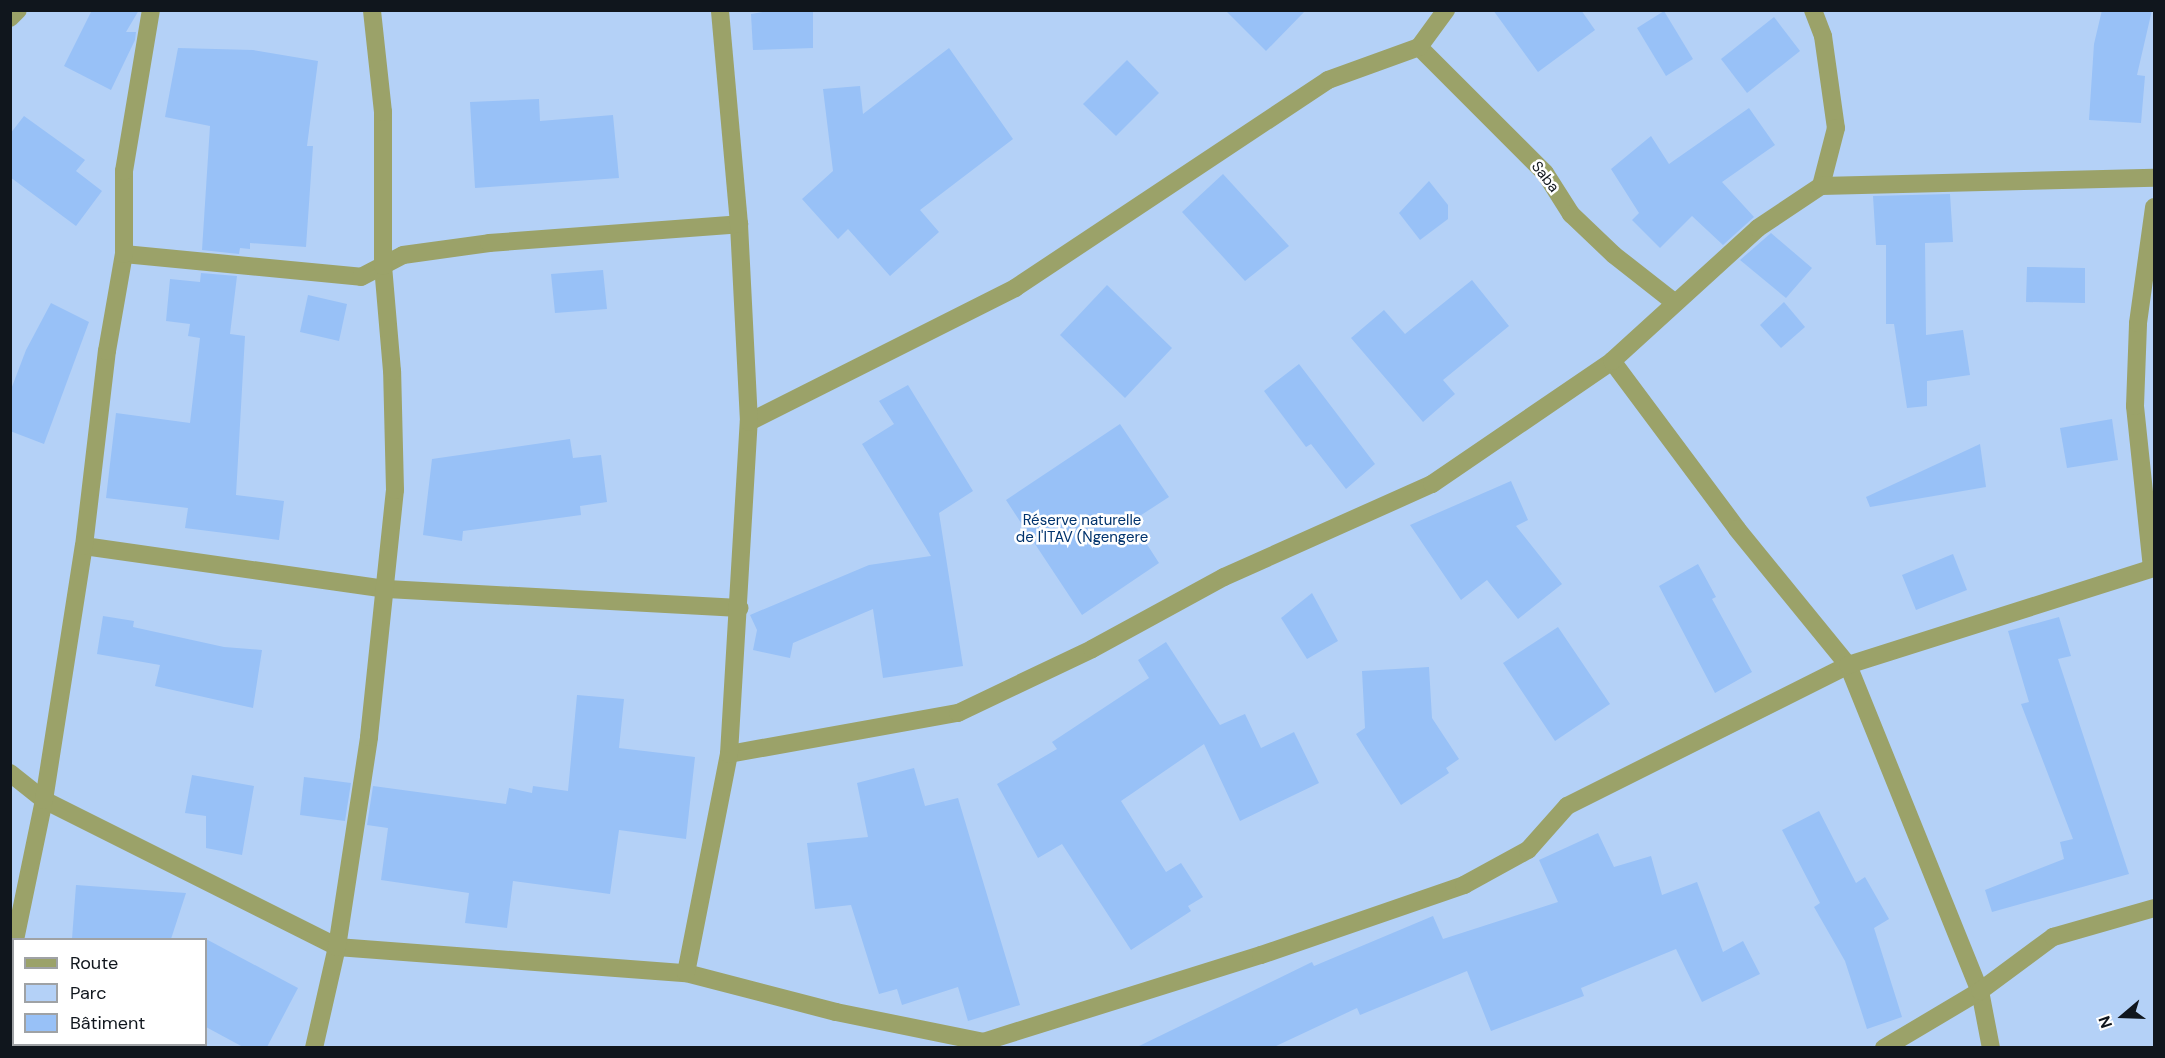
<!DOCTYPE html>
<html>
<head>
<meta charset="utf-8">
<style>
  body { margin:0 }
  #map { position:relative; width:2165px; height:1058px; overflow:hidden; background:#d3e2f7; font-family:"DM Sans",sans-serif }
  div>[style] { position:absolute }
  .green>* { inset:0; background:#b4d1f7 }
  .building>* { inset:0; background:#98c1f7 }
  .minor>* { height:18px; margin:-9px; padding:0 9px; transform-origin:9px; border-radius:9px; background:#9ba269 }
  span { translate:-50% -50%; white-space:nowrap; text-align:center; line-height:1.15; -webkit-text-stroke:5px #fff; paint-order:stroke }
  .street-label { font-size:15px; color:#10161d }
  .park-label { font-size:15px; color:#00336d }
  .frame { position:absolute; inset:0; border:12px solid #10161d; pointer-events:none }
  .legend { position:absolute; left:12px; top:938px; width:195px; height:108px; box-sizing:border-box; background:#fff; border:2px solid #9fa2a5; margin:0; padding:8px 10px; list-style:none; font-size:18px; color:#10161d }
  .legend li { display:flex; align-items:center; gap:12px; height:30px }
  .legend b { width:30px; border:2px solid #9fa2a5 }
  .north { position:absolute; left:2093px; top:986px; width:60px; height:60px; -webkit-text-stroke:4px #fff; paint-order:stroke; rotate:251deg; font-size:16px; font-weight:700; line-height:24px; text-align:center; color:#10161d }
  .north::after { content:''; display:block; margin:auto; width:21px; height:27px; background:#10161d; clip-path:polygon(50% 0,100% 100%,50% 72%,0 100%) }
</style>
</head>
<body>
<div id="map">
  <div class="green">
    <i style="clip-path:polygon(evenodd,10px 11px,2154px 11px,2154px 1047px,11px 1047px,10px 11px,14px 940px,206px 940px,206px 1044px,14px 1044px,14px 940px)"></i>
  </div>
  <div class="building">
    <i style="clip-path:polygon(92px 10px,139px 10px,126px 32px,136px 32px,135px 40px,111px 90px,64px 66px)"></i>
    <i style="clip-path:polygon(773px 10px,813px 12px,813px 48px,753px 50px,751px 14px)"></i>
    <i style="clip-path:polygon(1225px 10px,1306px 10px,1266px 51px)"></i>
    <i style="clip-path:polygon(1493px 10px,1581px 10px,1595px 30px,1538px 72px)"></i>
    <i style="clip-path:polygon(2102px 10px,2152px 10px,2137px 75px,2145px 76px,2141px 123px,2089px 120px,2094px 44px)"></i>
    <i style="clip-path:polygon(1664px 11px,1693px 59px,1666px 76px,1637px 28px)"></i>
    <i style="clip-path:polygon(1774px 17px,1800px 51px,1747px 93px,1721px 59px)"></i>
    <i style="clip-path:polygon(178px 48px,253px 50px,318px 61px,307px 146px,313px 146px,306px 247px,250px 243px,250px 249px,240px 248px,239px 254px,202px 250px,210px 126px,165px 117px)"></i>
    <i style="clip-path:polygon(949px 48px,1013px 139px,920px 210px,939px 232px,890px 276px,848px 229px,838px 239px,802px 199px,833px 171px,823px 89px,860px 86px,863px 114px)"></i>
    <i style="clip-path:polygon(1127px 60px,1159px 93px,1116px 136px,1083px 104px)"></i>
    <i style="clip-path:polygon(539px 99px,540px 121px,613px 115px,619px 178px,475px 188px,470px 102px)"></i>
    <i style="clip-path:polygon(1749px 108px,1775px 145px,1722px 182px,1754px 217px,1723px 245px,1692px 216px,1660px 248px,1632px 220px,1639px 213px,1611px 169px,1651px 136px,1669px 164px)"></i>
    <i style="clip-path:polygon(24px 116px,85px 160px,76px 171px,102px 191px,76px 226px,10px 177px,10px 134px)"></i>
    <i style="clip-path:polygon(1223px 174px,1289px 246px,1245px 281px,1182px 212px)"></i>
    <i style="clip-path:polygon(1429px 181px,1448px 205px,1448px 219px,1420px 240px,1399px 213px)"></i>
    <i style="clip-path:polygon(1950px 194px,1953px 242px,1925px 243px,1926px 335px,1963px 330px,1970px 375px,1927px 381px,1927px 406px,1907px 408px,1894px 324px,1886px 324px,1886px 245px,1876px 245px,1873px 196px)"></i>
    <i style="clip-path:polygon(1771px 233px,1812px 268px,1786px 298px,1740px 260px)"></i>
    <i style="clip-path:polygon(2027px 267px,2085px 268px,2085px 303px,2026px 302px)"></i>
    <i style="clip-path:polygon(603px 270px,607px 309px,555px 313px,551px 274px)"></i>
    <i style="clip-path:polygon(201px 273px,237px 276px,230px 334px,245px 336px,236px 495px,284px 501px,279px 540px,185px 528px,188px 508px,106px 498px,116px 413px,190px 423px,200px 338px,188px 336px,190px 324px,166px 321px,170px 279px,200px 282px)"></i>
    <i style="clip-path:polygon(1472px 280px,1509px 326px,1443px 380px,1455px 394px,1423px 422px,1351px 338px,1384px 310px,1405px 334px)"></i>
    <i style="clip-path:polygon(1107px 285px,1172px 348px,1125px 398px,1060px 335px)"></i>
    <i style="clip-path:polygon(308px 295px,347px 304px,339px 341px,300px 332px)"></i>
    <i style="clip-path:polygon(1784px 302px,1805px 327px,1781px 348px,1760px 325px)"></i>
    <i style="clip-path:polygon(51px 303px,89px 322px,44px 444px,10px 431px,10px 392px,26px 350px)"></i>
    <i style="clip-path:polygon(1299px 364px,1375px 464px,1346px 489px,1311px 444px,1306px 447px,1264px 391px)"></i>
    <i style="clip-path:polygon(908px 385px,973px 491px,939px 513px,963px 666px,883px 678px,873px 609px,793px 643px,790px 658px,753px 650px,757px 630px,750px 615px,869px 565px,931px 556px,862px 444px,894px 424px,879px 401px)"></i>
    <i style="clip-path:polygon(2112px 419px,2118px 460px,2067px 468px,2060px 428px)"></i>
    <i style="clip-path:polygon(1120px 424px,1169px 497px,1132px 521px,1159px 563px,1082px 615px,1006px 500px)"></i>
    <i style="clip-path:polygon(570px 439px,573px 458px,601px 455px,607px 502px,580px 506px,581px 515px,463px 531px,462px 541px,423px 535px,432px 459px)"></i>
    <i style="clip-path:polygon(1980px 444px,1986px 487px,1870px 507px,1866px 497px)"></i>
    <i style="clip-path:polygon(1511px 481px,1528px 520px,1516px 526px,1562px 584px,1518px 619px,1487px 580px,1461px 600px,1410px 525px)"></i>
    <i style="clip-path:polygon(1953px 554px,1967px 590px,1916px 610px,1902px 575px)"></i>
    <i style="clip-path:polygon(1698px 564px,1716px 597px,1712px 599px,1752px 672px,1715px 693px,1659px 586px)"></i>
    <i style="clip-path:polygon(1312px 593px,1338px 641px,1307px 659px,1281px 618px)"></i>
    <i style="clip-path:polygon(103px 616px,134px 621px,133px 627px,224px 647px,262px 650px,253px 708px,155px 686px,160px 665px,97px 654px)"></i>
    <i style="clip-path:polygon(2059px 617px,2071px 656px,2058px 659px,2129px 874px,1992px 912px,1985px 890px,2064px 859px,2060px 842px,2073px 839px,2021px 704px,2029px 702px,2008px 631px)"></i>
    <i style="clip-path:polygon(1558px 627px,1610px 704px,1555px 741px,1503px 663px)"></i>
    <i style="clip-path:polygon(1166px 642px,1220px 725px,1245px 714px,1261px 748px,1294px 732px,1319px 783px,1240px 821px,1204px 744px,1121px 801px,1166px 872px,1181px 863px,1203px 897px,1188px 906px,1191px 911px,1131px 950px,1062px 844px,1038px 858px,997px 784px,1057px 749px,1052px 742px,1149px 678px,1138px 660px)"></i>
    <i style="clip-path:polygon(1429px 667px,1432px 718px,1459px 759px,1446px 768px,1449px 773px,1401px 805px,1356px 734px,1365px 728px,1362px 671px)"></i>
    <i style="clip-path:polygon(577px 695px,624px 699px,619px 748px,695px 757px,686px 839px,619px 830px,610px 894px,513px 881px,507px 928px,465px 923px,469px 893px,381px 880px,388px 828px,367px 825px,373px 786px,506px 804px,509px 788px,532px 793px,533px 786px,568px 791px)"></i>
    <i style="clip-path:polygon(914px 768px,925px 806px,958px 798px,1020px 1005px,968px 1021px,958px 987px,902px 1005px,897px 989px,879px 994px,851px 905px,815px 909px,807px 843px,868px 837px,857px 783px)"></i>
    <i style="clip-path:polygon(192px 775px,254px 786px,242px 855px,206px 848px,206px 816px,185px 813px)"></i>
    <i style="clip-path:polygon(304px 777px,351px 783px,345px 821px,300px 815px)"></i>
    <i style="clip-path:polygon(1819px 811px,1856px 883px,1865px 877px,1889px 919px,1874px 928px,1902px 1017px,1867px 1029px,1845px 961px,1814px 907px,1820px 903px,1782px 830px)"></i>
    <i style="clip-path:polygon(1598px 833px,1614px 867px,1651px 856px,1662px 895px,1697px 882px,1723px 952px,1743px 941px,1760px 974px,1702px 1002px,1676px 949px,1581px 988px,1584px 996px,1491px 1031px,1467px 971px,1360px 1015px,1357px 1008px,1274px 1047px,1137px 1047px,1312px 962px,1314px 966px,1433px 916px,1443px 939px,1558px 902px,1539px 860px)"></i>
    <i style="clip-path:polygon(76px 885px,186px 893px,171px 939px,72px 939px)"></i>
    <i style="clip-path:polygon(206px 939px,298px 988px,267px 1047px,243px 1047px,206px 1027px)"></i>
  </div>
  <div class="minor">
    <i style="left:1813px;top:10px;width:28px;rotate:69deg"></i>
    <i style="left:1823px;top:36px;width:93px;rotate:82deg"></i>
    <i style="left:1836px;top:128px;width:60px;rotate:104.5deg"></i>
    <i style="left:10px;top:18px;width:11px;rotate:-45deg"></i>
    <i style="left:1419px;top:47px;width:178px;rotate:45deg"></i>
    <i style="left:1545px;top:173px;width:49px;rotate:57.6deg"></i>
    <i style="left:1571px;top:214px;width:59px;rotate:43.6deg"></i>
    <i style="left:1614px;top:255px;width:76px;rotate:38.1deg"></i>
    <i style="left:124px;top:254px;width:238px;rotate:5.5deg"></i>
    <i style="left:361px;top:277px;width:47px;rotate:-27.6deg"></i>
    <i style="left:403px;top:255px;width:87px;rotate:-7.9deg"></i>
    <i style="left:489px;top:243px;width:251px;rotate:-4.3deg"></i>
    <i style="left:1612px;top:361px;width:209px;rotate:53.3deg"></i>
    <i style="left:1737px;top:529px;width:176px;rotate:50.8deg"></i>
    <i style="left:1848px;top:665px;width:352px;rotate:68deg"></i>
    <i style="left:1980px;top:991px;width:58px;rotate:79.1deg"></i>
    <i style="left:749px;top:422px;width:298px;rotate:-26.7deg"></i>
    <i style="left:1015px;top:288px;width:376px;rotate:-33.6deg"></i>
    <i style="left:1328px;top:80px;width:97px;rotate:-19.9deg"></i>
    <i style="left:1419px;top:47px;width:46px;rotate:-53.9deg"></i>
    <i style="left:84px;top:546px;width:306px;rotate:8.1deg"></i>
    <i style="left:387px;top:589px;width:353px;rotate:3.1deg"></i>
    <i style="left:2152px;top:568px;width:163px;rotate:-96deg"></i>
    <i style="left:2135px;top:406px;width:83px;rotate:-87.9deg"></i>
    <i style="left:2138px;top:323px;width:117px;rotate:-82.1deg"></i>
    <i style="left:729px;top:754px;width:233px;rotate:-10.2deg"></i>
    <i style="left:958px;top:713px;width:148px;rotate:-25.5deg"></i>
    <i style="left:1092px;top:649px;width:150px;rotate:-28.6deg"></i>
    <i style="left:1224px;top:577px;width:228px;rotate:-24.1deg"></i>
    <i style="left:1432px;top:484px;width:218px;rotate:-34.3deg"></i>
    <i style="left:1612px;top:361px;width:197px;rotate:-42.3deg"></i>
    <i style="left:1758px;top:228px;width:76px;rotate:-33.7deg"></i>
    <i style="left:1821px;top:186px;width:333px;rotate:-1.4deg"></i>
    <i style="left:10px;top:773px;width:43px;rotate:38.5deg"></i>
    <i style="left:44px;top:800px;width:328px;rotate:26.6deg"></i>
    <i style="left:337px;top:947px;width:350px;rotate:4.3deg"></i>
    <i style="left:686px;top:973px;width:155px;rotate:14.6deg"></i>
    <i style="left:836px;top:1012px;width:150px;rotate:11.5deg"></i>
    <i style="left:983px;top:1042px;width:7px;rotate:63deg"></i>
    <i style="left:15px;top:940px;width:143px;rotate:-78.3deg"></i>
    <i style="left:44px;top:800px;width:257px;rotate:-81.1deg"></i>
    <i style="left:84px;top:546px;width:196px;rotate:-83.3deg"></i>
    <i style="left:107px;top:351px;width:98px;rotate:-80.1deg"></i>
    <i style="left:124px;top:254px;width:83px;rotate:-90deg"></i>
    <i style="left:124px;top:171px;width:163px;rotate:-80.5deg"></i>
    <i style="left:10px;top:960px;width:16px;rotate:-75deg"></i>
    <i style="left:686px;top:973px;width:223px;rotate:-78.9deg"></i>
    <i style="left:729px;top:754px;width:333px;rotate:-86.6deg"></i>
    <i style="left:749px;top:422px;width:198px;rotate:-92.9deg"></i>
    <i style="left:739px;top:224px;width:215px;rotate:-95.1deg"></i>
    <i style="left:983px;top:1042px;width:291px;rotate:-17.4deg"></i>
    <i style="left:1261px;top:955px;width:215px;rotate:-19deg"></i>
    <i style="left:1464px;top:885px;width:73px;rotate:-28.7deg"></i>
    <i style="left:1528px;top:850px;width:59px;rotate:-48.4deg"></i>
    <i style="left:1567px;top:806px;width:314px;rotate:-26.6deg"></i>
    <i style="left:1848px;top:665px;width:321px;rotate:-17.6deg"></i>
    <i style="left:314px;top:1048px;width:104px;rotate:-77.2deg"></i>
    <i style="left:337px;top:947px;width:212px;rotate:-81.3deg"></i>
    <i style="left:369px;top:737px;width:248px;rotate:-84deg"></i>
    <i style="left:395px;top:490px;width:119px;rotate:-91.4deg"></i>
    <i style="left:392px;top:371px;width:105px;rotate:-94.9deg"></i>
    <i style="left:383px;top:266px;width:154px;rotate:-90deg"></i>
    <i style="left:383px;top:112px;width:103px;rotate:-96.2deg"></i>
    <i style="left:1884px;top:1048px;width:112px;rotate:-30.7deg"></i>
    <i style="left:1980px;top:991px;width:91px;rotate:-36.5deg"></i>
    <i style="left:2053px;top:937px;width:105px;rotate:-16deg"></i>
  </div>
  <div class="street-label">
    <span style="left:1545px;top:177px;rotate:52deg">Saba</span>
  </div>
  <div class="park-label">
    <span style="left:1082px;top:529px">Réserve naturelle<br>de l'ITAV (Ngengere</span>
  </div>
  <div class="frame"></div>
  <ul class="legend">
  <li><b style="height:8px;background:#9ba269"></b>Route</li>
  <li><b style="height:16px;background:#b4d1f7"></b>Parc</li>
  <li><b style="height:16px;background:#98c1f7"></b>Bâtiment</li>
  </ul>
  <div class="north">N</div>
</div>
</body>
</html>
